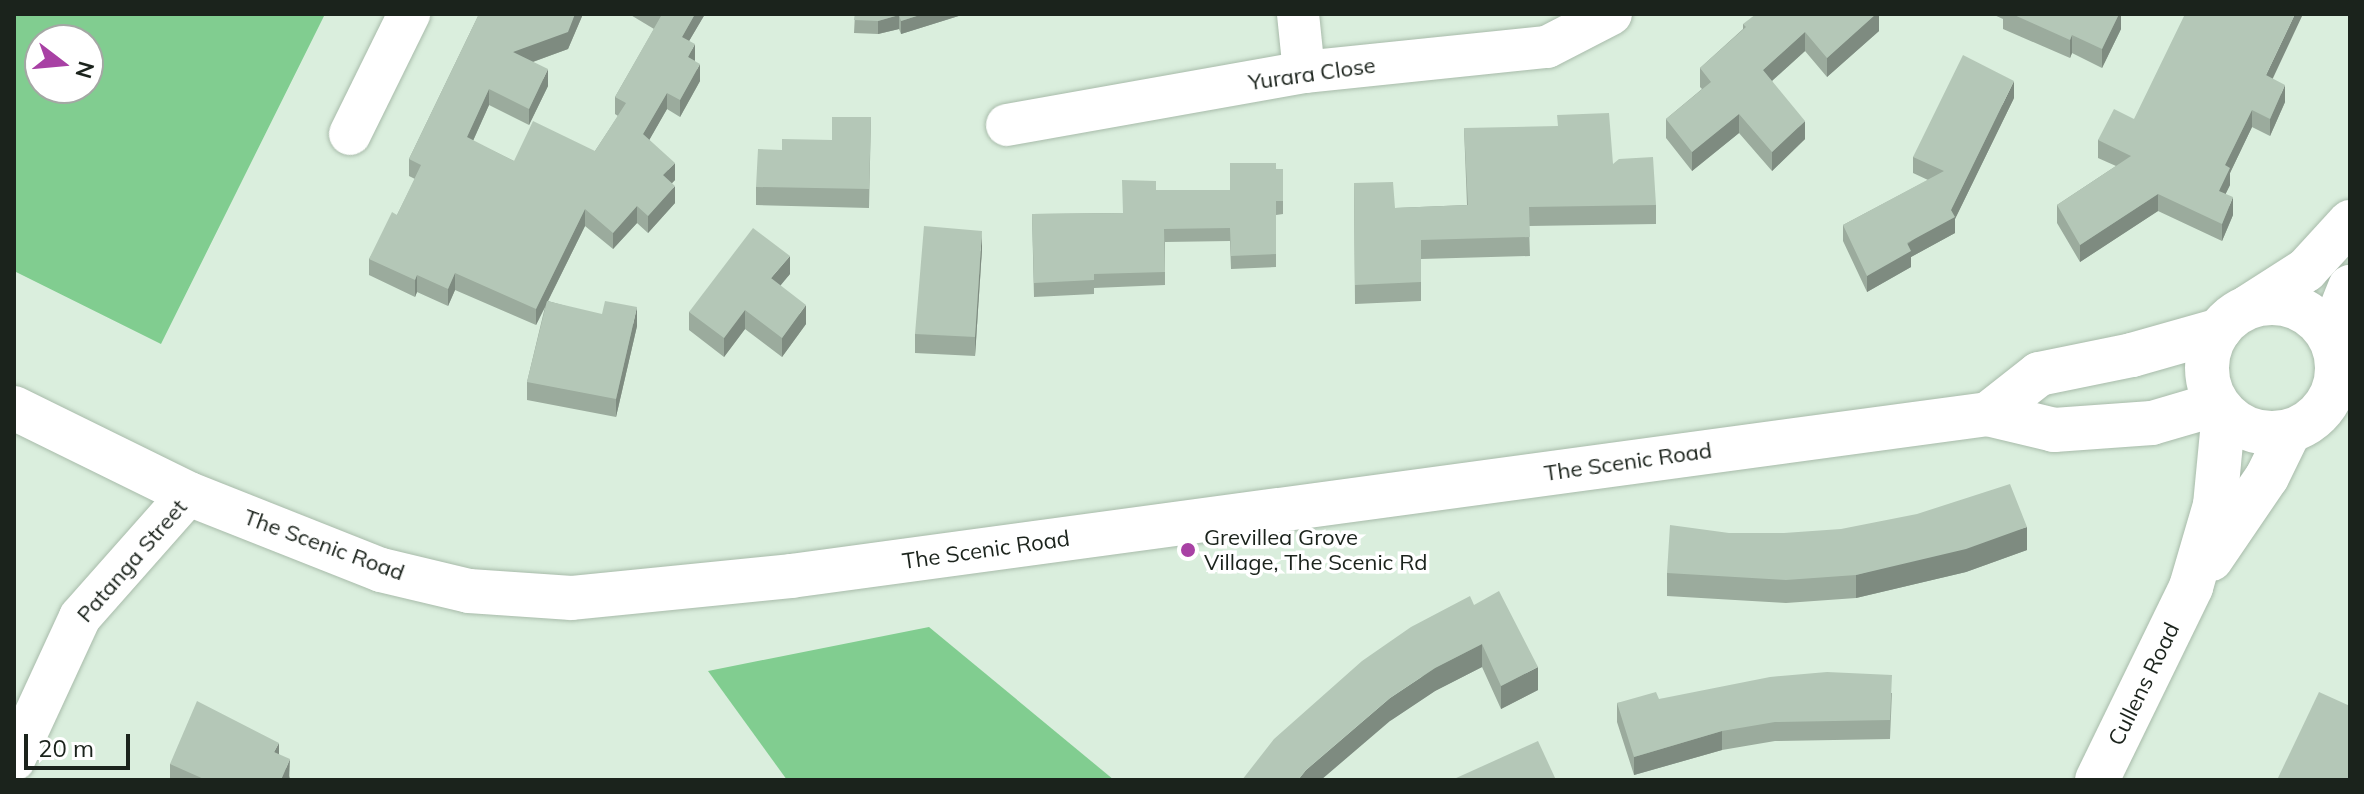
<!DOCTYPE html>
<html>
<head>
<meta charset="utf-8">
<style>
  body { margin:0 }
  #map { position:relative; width:2364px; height:794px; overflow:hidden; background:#daeedd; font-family:Mulish,sans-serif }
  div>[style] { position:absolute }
  .green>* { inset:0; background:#81cd90 }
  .roads { filter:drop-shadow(0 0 2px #a8bbaa) drop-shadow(0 0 2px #a8bbaa) }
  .street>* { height:42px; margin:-21px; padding:0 21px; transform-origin:21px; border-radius:21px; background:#fff }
  .secondary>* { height:44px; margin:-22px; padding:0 22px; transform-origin:22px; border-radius:22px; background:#fff }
  .secondary>.ring { margin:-22px; padding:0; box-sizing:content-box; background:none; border:44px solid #fff; border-radius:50% }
  .wall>* { inset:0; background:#9bab9d }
  .shaded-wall>* { inset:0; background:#7e8b80 }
  .building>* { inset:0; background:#b4c7b7 }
  .dots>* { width:22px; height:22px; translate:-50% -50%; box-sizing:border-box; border:4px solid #fff; border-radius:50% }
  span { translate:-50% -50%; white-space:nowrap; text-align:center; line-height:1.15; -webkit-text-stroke:7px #fff; paint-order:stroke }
  .street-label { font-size:22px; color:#1b231c }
  .poi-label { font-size:22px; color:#1b231c }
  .left { translate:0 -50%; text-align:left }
  .frame { position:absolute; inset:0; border:16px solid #1b231c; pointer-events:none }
  .north { position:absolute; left:24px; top:24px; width:80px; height:80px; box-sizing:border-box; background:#fff; border:2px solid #a4a7a4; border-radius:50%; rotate:106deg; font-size:22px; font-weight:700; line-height:32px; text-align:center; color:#1b231c }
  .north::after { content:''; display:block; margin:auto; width:28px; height:36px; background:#a841a4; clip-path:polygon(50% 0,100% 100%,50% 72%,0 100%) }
  .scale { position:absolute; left:24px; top:734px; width:106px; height:36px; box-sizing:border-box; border:4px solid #1b231c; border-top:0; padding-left:10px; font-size:24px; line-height:28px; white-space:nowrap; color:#1b231c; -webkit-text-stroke:6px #fff; paint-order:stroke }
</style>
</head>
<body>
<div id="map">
  <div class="green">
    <i style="clip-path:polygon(evenodd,14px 14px,325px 14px,161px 344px,14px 271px,14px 14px,40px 40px,88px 40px,88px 88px,40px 88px,40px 40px)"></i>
    <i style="clip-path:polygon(929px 627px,1114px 780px,787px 780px,708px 671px)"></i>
  </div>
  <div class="roads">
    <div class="street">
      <i style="left:1298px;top:14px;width:58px;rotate:84.1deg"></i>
      <i style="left:1007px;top:125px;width:302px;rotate:-10.1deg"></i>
      <i style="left:1304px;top:72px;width:244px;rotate:-5.9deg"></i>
      <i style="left:1547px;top:47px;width:72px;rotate:-27.3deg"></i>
      <i style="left:350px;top:134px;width:134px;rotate:-63.8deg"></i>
      <i style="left:14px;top:760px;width:157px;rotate:-65.2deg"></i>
      <i style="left:80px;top:617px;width:164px;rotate:-48.5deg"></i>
    </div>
    <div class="secondary">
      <i class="ring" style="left:2207px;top:303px;width:86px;height:86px"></i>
      <i style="left:2248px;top:307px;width:69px;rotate:-32.5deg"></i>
      <i style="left:2306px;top:270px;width:65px;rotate:-47.5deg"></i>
      <i style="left:2330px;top:337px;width:54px;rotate:-68.2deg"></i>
      <i style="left:14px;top:408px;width:195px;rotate:26.2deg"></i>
      <i style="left:189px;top:494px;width:206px;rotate:21.6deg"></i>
      <i style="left:381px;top:570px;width:90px;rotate:13.4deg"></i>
      <i style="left:469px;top:591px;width:103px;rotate:3.9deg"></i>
      <i style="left:572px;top:598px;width:220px;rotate:-5.7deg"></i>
      <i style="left:791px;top:576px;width:1208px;rotate:-7.71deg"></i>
      <i style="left:1988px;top:414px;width:68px;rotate:13.6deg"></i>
      <i style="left:2054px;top:430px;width:98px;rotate:-4.1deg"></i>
      <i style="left:2152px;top:423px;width:68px;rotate:-16.3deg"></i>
      <i style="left:1988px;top:414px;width:65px;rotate:-38.1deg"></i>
      <i style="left:2039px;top:374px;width:95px;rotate:-11.5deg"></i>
      <i style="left:2132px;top:355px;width:91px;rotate:-15.9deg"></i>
      <i style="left:2211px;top:559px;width:99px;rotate:-55.7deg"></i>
      <i style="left:2267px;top:477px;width:50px;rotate:-63.9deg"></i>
      <i style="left:2097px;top:780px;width:215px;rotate:-64deg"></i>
      <i style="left:2191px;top:587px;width:85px;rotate:-73.7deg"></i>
      <i style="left:2215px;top:505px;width:93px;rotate:-84.5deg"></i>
    </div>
  </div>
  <div class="wall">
    <i style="clip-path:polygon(479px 14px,583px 14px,568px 49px,533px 62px,548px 86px,529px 125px,489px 105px,473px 141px,514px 161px,595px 151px,618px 116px,615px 114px,615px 97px,654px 29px,629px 14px,705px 14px,689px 41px,700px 81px,680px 117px,667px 109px,649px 140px,675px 180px,672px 183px,675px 203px,648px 233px,637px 223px,613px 249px,585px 226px,548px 301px,637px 326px,616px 417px,527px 400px,527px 382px,545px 307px,536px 325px,455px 290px,448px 306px,417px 292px,415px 297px,369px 275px,369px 259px,397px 215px,415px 179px,409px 176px,409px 159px)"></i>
    <i style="clip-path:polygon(855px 14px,965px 14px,901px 34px,899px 29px,878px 34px,854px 33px)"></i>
    <i style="clip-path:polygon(1879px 14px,1879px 31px,1827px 77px,1805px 51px,1772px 81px,1805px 139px,1772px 171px,1739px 133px,1692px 171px,1666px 138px,1666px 119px,1702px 89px,1700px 87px,1700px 68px,1743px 29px,1743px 24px)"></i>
    <i style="clip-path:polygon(1992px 14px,2121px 14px,2121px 29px,2102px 68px,2072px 53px,2070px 58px,2003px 29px,2003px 19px)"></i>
    <i style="clip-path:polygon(2272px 79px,2285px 102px,2270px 136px,2252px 127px,2230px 173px,2230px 185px,2225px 194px,2233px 215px,2222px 241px,2158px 211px,2080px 262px,2057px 223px,2057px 205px,2116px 166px,2098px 158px,2098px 140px,2134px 119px)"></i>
    <i style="clip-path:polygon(2014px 98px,1955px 219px,1955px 233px,1911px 257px,1911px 267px,1867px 292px,1843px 241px,1843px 225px,1928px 180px,1913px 173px,1913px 157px)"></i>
    <i style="clip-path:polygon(871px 117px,869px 208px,756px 205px,756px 187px,782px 150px,832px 140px)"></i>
    <i style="clip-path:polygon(1464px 128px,1613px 164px,1656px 205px,1656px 224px,1529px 226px,1530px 256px,1421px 259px,1421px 301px,1355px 304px,1354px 183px,1395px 208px,1467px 205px)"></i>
    <i style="clip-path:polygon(1276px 169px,1283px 169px,1283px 214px,1276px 215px,1276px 267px,1231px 269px,1230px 241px,1165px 242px,1165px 285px,1094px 288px,1094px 294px,1034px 297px,1032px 214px,1123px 213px,1156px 190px,1230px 190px)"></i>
    <i style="clip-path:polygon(982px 249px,975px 356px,915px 353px,915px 334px)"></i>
    <i style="clip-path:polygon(790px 274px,780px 285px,806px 324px,782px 357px,745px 329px,724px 357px,689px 330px,689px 312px)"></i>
    <i style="clip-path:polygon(1729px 533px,2027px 550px,1966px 572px,1856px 598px,1786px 603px,1667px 596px,1667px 573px)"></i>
    <i style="clip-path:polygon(1474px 605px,1538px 690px,1501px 709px,1482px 667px,1435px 691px,1390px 721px)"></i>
    <i style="clip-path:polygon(1892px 693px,1890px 739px,1775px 741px,1722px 750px,1634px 775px,1617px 722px,1617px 703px,1659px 699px)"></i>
    <i style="clip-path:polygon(279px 754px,290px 778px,289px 780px,170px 780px,170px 764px)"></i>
  </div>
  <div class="shaded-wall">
    <i style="clip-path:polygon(575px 14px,583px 14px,568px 49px,513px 69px,513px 52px)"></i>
    <i style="clip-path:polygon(695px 14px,705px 14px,682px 53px,682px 37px)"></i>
    <i style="clip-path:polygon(923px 14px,965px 14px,901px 34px,901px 21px)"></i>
    <i style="clip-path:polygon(1876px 14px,1879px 14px,1879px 31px,1827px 77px,1827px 58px)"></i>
    <i style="clip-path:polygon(2119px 14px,2121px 14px,2121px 29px,2102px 68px,2102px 49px)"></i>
    <i style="clip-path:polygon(2295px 14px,2303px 14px,2266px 93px,2266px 75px)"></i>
    <i style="clip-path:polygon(899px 15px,899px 29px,878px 34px,878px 21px)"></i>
    <i style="clip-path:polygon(1805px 32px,1805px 51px,1763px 89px,1763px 70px)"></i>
    <i style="clip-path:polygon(2072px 35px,2072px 53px,2070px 58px,2070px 40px)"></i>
    <i style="clip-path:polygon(695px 44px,695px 61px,688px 57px)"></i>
    <i style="clip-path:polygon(700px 64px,700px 81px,680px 117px,680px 100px)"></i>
    <i style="clip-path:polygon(548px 69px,548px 86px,529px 125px,529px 109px)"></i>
    <i style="clip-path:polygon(2014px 81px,2014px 98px,1955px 219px,1955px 233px,1911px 257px,1911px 267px,1867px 292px,1867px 276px,1951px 210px)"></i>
    <i style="clip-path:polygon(2285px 85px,2285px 102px,2270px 136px,2270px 119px)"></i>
    <i style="clip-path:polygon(489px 89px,489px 105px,467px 154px,467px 137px)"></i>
    <i style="clip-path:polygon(667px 93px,667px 109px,643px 151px,643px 134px)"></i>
    <i style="clip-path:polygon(2252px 110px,2252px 127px,2230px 173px,2230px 185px,2219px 208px,2219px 191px,2225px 165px)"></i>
    <i style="clip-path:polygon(1739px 114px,1739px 133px,1692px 171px,1692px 152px)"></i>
    <i style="clip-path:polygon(1805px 121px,1805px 139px,1772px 171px,1772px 152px)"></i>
    <i style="clip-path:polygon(675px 163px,675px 180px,663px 192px,663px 175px)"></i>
    <i style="clip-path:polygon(675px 186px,675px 203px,648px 233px,648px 216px)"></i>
    <i style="clip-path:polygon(2158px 194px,2158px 211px,2080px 262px,2080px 245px)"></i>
    <i style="clip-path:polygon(2233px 197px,2233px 215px,2222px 241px,2222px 224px)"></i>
    <i style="clip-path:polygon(637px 206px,637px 223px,613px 249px,613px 233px)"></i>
    <i style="clip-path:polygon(585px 209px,585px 226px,536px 325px,536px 309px)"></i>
    <i style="clip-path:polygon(982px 231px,982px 249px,975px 356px,975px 337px)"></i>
    <i style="clip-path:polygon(790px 256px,790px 274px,771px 297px,771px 278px)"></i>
    <i style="clip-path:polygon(455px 273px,455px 290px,448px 306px,448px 289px)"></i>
    <i style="clip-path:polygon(417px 275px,417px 292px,415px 297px,415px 280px)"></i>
    <i style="clip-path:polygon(806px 305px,806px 324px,782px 357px,782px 338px)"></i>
    <i style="clip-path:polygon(637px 307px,637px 326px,616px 417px,616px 399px)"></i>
    <i style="clip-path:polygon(745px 310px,745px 329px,724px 357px,724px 338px)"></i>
    <i style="clip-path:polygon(2027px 527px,2027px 550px,1966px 572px,1856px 598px,1856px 575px)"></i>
    <i style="clip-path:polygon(1482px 644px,1482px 667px,1435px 691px,1390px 721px,1321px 780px,1298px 780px,1306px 770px,1390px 698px,1435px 668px)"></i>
    <i style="clip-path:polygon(1538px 667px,1538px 690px,1501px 709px,1501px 686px)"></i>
    <i style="clip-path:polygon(1722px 731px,1722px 750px,1634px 775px,1634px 757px)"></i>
    <i style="clip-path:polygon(279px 743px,279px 762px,274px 752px)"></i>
    <i style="clip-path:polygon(290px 759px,289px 780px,281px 780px)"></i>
  </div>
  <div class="building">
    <i style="clip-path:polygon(479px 14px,575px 14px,568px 32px,513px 52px,548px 69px,529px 109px,489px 89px,467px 137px,514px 161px,533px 121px,595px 151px,626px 103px,615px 97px,661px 16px,657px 14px,695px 14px,682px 37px,695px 44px,688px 57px,700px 64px,680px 100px,667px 93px,643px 134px,675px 163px,663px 175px,675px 186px,648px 216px,637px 206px,613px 233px,585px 209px,536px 309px,455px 273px,448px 289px,417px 275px,415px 280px,369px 259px,392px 212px,397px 215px,421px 165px,409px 159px)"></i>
    <i style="clip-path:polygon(855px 14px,923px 14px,901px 21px,899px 15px,878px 21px,854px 20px)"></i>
    <i style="clip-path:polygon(1756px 14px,1876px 14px,1827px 58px,1805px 32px,1763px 70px,1805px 121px,1772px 152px,1739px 114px,1692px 152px,1666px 119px,1711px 82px,1700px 68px,1746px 27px,1743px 24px)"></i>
    <i style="clip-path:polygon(2012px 14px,2119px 14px,2102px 49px,2072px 35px,2070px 40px)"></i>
    <i style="clip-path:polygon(2185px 14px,2295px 14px,2266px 75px,2285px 85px,2270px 119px,2252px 110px,2225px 165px,2230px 168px,2219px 191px,2233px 197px,2222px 224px,2158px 194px,2080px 245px,2057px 205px,2131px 156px,2098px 140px,2114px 109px,2134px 119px)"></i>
    <i style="clip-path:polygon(1963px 55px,2014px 81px,1951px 210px,1955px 217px,1907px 243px,1911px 251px,1867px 276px,1843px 225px,1944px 171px,1913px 157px)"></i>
    <i style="clip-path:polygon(1609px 113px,1613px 164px,1619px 159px,1653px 157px,1656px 205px,1529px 207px,1530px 237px,1421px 240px,1421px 282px,1355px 285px,1354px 183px,1393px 182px,1395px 208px,1468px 205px,1464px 128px,1558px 126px,1557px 115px)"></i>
    <i style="clip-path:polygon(832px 117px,871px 117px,869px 189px,756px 187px,758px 149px,782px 150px,782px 139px,832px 140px)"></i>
    <i style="clip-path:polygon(1230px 163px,1276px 163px,1276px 169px,1283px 169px,1283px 201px,1276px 201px,1276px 254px,1231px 256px,1230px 228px,1164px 229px,1165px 272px,1094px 274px,1094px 280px,1034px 283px,1032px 214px,1123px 213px,1122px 180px,1156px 181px,1156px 190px,1230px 190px)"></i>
    <i style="clip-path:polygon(924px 226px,982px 231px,975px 337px,915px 334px)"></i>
    <i style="clip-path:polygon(753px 228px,790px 256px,771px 278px,806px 305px,782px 338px,745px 310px,724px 338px,689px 312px)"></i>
    <i style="clip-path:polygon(547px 301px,602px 314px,605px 301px,637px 307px,616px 399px,527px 382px)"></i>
    <i style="clip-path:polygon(2010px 484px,2027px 527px,1966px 549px,1856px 575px,1786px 580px,1667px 573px,1670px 525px,1729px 533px,1784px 533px,1841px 529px,1917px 514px)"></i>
    <i style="clip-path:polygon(1499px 591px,1538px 667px,1501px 686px,1482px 644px,1435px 668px,1390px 698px,1306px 770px,1298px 780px,1242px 780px,1274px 739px,1362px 661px,1411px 627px,1470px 596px,1474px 605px)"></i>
    <i style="clip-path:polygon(1827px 672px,1892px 675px,1890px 720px,1775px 722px,1722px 731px,1634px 757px,1617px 703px,1656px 692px,1659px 699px,1770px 677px)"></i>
    <i style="clip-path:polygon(2319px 692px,2350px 706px,2350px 780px,2277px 780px)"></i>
    <i style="clip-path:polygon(197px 701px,279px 743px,274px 752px,290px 759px,281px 780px,206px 780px,170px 764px)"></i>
    <i style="clip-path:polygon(1538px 741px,1556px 780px,1452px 780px,1454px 779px)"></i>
  </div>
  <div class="dots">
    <i style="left:1188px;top:550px;background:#a841a4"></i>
  </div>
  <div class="street-label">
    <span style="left:1312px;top:74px;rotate:-8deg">Yurara Close</span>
    <span style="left:1628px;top:462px;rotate:-8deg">The Scenic Road</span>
    <span style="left:324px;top:545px;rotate:20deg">The Scenic Road</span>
    <span style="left:986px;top:550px;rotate:-8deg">The Scenic Road</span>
    <span style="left:132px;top:561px;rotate:-49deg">Patanga Street</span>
    <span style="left:2144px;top:684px;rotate:-64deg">Cullens Road</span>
  </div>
  <div class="poi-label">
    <span class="left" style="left:1204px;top:550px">Grevillea Grove<br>Village, The Scenic Rd</span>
  </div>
  <div class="frame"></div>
  <div class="north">N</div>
  <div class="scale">20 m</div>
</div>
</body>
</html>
